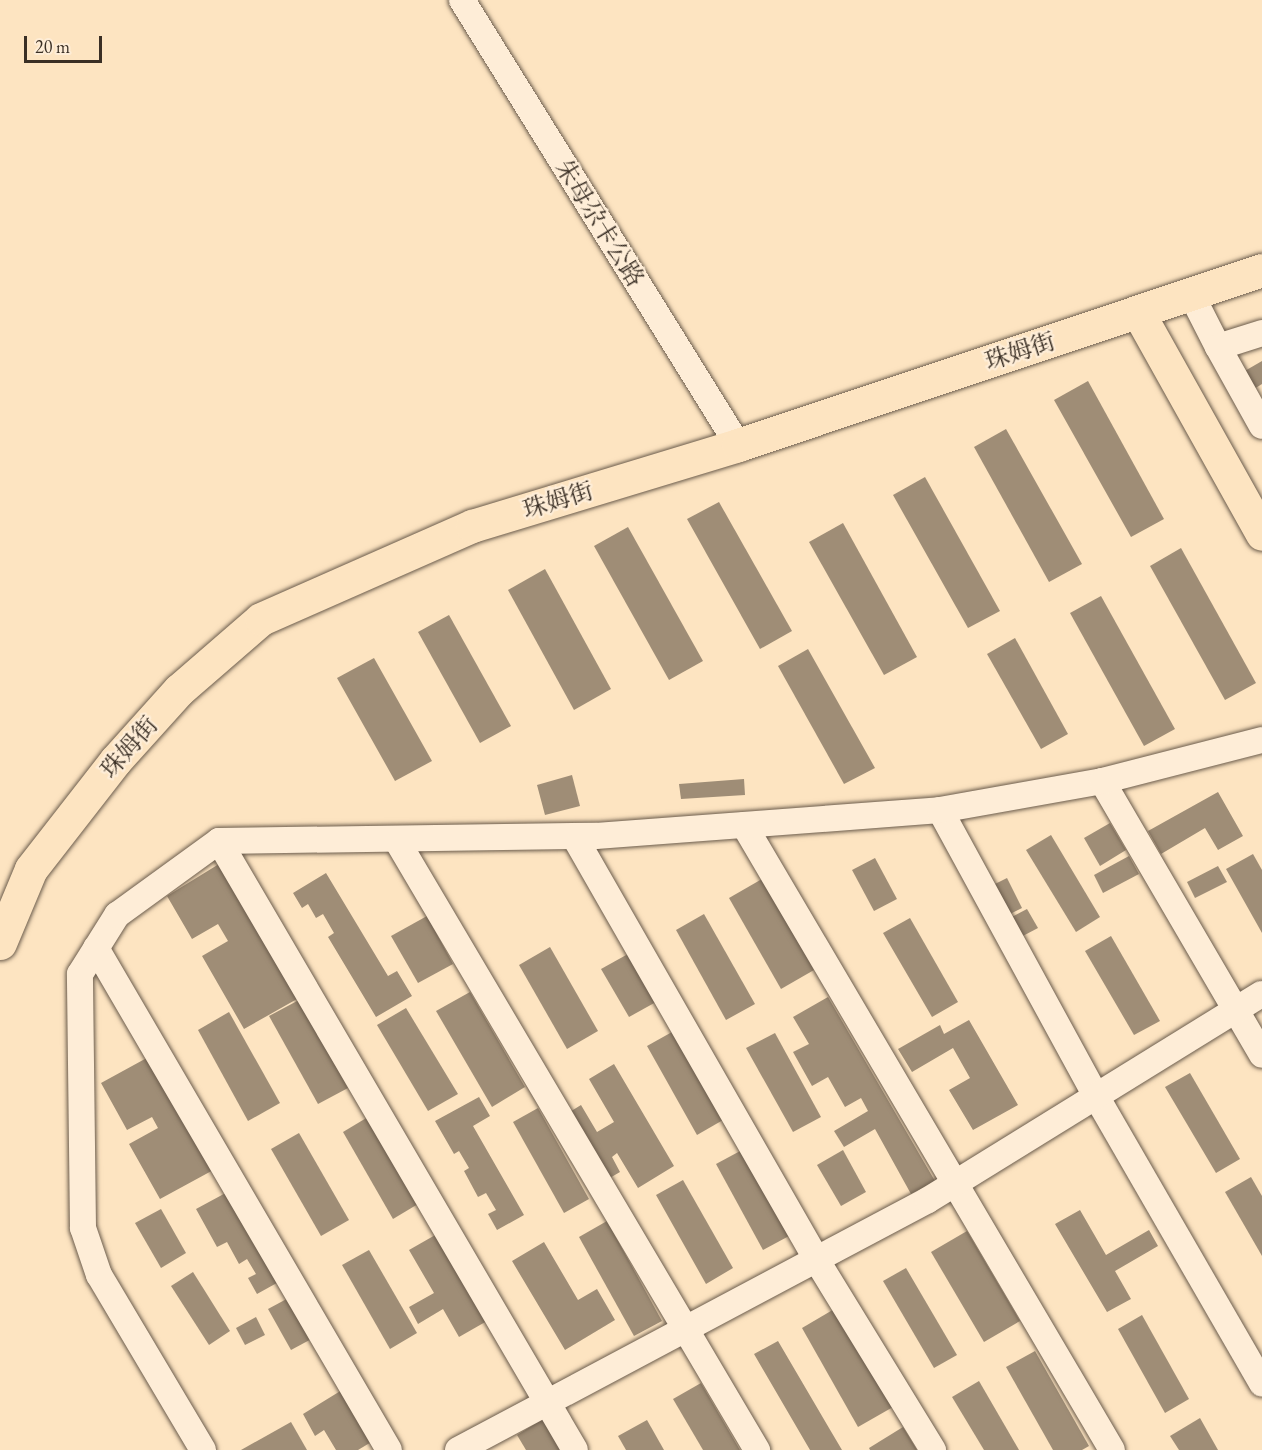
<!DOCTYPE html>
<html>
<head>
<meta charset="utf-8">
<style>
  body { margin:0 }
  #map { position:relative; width:1262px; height:1450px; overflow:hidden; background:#fde4c1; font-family:"EB Garamond","Noto Serif SC",serif }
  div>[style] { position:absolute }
  .building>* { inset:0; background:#9f8d76 }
  .roads { filter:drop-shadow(0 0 2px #6b5c4c) drop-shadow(0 0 2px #6b5c4c) }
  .minor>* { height:26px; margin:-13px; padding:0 13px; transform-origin:13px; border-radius:13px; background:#feedd7 }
  .major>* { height:33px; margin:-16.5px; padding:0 16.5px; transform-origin:16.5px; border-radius:16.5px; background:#fde4c1 }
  span { translate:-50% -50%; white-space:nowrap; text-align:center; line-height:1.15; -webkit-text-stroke:4.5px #feedd7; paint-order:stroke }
  .street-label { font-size:24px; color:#3a2f25 }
  .scale { position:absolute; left:24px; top:36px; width:78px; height:27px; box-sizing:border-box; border:3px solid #3a2f25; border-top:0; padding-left:8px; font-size:18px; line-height:21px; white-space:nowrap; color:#3a2f25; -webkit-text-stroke:4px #feedd7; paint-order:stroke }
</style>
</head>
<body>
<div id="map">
  <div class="building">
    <i style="clip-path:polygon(1262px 361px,1262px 384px,1254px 389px,1243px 372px)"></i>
    <i style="clip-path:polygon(1088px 381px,1164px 519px,1131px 537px,1054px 400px)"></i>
    <i style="clip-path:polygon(1006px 429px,1082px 564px,1049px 582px,974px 447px)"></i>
    <i style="clip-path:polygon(925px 477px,1000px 611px,968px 628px,893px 495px)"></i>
    <i style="clip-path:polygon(719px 502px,792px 631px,760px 649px,687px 519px)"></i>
    <i style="clip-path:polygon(843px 523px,917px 657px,884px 675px,809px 542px)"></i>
    <i style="clip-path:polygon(628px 527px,703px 661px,669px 680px,594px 546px)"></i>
    <i style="clip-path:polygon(1181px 548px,1256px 683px,1225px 700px,1150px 566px)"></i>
    <i style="clip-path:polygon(545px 569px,611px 689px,574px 710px,508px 590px)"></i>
    <i style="clip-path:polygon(1101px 596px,1175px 729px,1144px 746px,1070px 613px)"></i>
    <i style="clip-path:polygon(449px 615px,511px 726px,480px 743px,418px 632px)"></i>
    <i style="clip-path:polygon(1015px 638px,1068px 734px,1041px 749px,987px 654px)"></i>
    <i style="clip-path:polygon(808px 649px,875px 768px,844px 784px,778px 666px)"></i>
    <i style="clip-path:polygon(374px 658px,432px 761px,395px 781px,337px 678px)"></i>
    <i style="clip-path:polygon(572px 775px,580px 806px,545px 815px,537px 785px)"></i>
    <i style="clip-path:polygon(744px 779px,745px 795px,681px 799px,679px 784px)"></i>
    <i style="clip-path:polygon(1218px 792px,1243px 836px,1218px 850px,1205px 828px,1161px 854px,1148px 831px)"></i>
    <i style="clip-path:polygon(1110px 823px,1126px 850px,1100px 866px,1084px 838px)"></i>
    <i style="clip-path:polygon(1051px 835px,1100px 917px,1076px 932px,1026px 850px)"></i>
    <i style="clip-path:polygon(1253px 854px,1262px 870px,1262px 933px,1226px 869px)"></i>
    <i style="clip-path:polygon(1129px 856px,1139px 874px,1103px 893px,1094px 875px)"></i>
    <i style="clip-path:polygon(875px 858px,897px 899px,874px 911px,852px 870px)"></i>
    <i style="clip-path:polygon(219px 864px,297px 999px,244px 1029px,202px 956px,228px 941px,218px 924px,192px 939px,167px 896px)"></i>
    <i style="clip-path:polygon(1218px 866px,1227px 882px,1195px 898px,1187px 882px)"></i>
    <i style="clip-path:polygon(326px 873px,388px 976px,397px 971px,412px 996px,376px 1017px,328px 937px,334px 933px,323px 914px,316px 918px,308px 904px,302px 908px,293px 893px)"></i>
    <i style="clip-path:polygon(1007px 878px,1022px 908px,1004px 917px,989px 887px)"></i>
    <i style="clip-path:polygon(762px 879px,814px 970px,781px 989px,729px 898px)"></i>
    <i style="clip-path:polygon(1027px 909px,1038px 928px,1019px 938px,1008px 919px)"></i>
    <i style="clip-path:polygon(704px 914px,755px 1004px,726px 1020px,676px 930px)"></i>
    <i style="clip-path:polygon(427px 916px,453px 964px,418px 983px,391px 936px)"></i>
    <i style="clip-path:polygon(910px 918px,958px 1002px,932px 1017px,883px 933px)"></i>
    <i style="clip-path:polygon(1111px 936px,1160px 1021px,1134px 1035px,1085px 951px)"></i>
    <i style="clip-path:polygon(550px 947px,598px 1031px,567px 1049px,519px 965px)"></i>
    <i style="clip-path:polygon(628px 954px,656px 1002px,629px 1017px,601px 969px)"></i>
    <i style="clip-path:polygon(470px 992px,525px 1087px,492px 1107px,436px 1011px)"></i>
    <i style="clip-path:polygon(828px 997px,935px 1181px,911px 1194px,875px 1129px,844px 1147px,834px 1131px,868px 1111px,861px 1098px,845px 1107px,828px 1077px,812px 1086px,793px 1052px,809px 1044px,793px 1017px)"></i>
    <i style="clip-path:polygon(299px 1000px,348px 1088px,318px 1104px,269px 1016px)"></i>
    <i style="clip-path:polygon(406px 1008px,458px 1094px,428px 1111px,377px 1025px)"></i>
    <i style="clip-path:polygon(229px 1012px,280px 1103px,248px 1121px,198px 1030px)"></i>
    <i style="clip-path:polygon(969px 1020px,1018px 1105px,973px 1130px,949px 1090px,970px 1078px,953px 1048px,912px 1072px,898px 1049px,940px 1025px,944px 1034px)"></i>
    <i style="clip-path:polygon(672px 1032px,723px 1120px,697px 1135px,647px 1046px)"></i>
    <i style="clip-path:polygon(775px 1033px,821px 1117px,793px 1132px,746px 1048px)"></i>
    <i style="clip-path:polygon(154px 1054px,217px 1168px,160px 1199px,129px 1144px,158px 1128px,152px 1117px,127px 1130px,101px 1083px)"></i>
    <i style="clip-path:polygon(614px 1064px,674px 1166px,638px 1188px,617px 1153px,612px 1157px,620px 1172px,608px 1179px,568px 1113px,581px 1105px,597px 1132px,614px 1122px,589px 1079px)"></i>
    <i style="clip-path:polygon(1190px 1073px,1240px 1159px,1216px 1173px,1165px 1087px)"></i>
    <i style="clip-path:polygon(479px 1097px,490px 1116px,473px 1126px,524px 1215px,497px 1230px,488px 1214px,496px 1210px,486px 1193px,478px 1197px,464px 1171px,469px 1168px,459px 1151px,454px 1154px,435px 1121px)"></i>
    <i style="clip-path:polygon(538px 1108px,589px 1199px,564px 1213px,513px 1122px)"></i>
    <i style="clip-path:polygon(368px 1117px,418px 1204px,393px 1219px,343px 1132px)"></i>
    <i style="clip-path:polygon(299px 1133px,349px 1220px,321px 1236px,271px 1149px)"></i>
    <i style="clip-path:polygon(742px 1150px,789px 1236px,763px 1250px,716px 1164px)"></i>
    <i style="clip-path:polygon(843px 1150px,866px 1192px,841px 1206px,817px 1165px)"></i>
    <i style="clip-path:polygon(1251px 1177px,1262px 1196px,1262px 1256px,1225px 1192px)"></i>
    <i style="clip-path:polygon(683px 1180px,733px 1268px,706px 1284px,656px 1195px)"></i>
    <i style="clip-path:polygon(233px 1189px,284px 1279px,257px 1294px,248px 1278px,256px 1274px,247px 1259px,239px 1264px,227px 1242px,217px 1247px,196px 1209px)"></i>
    <i style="clip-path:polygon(161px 1209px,186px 1253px,161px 1268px,135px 1223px)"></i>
    <i style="clip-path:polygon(1080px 1210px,1106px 1255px,1149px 1230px,1158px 1246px,1115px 1271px,1131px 1299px,1107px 1312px,1055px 1224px)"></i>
    <i style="clip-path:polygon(607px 1221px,662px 1321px,634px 1336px,579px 1237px)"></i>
    <i style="clip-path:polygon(967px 1231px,1020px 1321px,984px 1342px,931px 1252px)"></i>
    <i style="clip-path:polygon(437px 1234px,487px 1321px,459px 1337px,443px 1309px,418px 1324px,409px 1307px,434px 1293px,409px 1250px)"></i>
    <i style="clip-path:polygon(544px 1242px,578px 1300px,597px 1289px,615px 1320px,565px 1350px,512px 1261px)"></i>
    <i style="clip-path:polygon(369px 1250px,417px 1333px,390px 1349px,342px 1265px)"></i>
    <i style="clip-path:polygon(906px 1268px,957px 1355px,934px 1368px,883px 1281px)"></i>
    <i style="clip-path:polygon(193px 1272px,230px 1331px,209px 1345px,171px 1286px)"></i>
    <i style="clip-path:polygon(294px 1295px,317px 1336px,291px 1350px,268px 1309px)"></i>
    <i style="clip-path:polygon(836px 1308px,893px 1407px,858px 1427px,802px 1328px)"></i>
    <i style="clip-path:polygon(1142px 1315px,1189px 1399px,1165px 1413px,1118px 1329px)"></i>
    <i style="clip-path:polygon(256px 1317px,265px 1335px,245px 1345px,236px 1328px)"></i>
    <i style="clip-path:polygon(778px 1341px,829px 1428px,842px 1450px,810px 1450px,754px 1354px)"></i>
    <i style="clip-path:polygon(1035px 1351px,1089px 1446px,1082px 1450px,1053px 1450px,1006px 1367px)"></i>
    <i style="clip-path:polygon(979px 1381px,1019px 1450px,984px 1450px,952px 1397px)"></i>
    <i style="clip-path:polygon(701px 1383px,740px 1450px,703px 1450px,673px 1399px)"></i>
    <i style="clip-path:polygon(342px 1390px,373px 1441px,358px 1450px,336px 1450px,324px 1430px,315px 1436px,303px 1414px)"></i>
    <i style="clip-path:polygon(1200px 1418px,1218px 1450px,1179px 1450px,1170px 1436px)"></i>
    <i style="clip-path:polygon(543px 1419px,561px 1450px,526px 1450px,517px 1435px)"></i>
    <i style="clip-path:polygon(647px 1420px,664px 1450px,626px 1450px,618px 1436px)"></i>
    <i style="clip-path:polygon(291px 1422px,307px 1450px,241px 1450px)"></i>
    <i style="clip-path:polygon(903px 1427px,917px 1450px,870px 1450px,869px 1448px)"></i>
  </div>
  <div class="roads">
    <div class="minor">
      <i style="left:462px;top:0;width:524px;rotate:58.19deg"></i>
      <i style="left:1191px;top:294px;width:59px;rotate:63deg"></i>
      <i style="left:1218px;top:347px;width:46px;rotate:-17.7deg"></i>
      <i style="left:1218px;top:347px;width:90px;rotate:60.9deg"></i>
      <i style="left:1102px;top:781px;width:317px;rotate:59.7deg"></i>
      <i style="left:940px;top:810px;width:326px;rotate:61.4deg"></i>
      <i style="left:1096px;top:1096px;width:332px;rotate:60deg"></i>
      <i style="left:744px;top:825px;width:725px;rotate:59.51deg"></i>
      <i style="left:574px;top:836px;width:487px;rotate:60.2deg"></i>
      <i style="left:816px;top:1259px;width:224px;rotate:58.5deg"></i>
      <i style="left:396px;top:839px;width:710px;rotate:59.42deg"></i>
      <i style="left:219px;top:841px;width:705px;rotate:59.69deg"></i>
      <i style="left:96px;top:948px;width:581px;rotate:59.73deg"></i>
      <i style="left:203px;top:1450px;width:204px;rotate:-120.7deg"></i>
      <i style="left:99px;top:1275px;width:50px;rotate:-108.8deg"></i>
      <i style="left:83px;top:1228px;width:254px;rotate:-90.7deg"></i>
      <i style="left:80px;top:974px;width:70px;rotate:-57.9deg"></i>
      <i style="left:117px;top:915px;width:126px;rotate:-36deg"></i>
      <i style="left:219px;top:841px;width:377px;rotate:-0.8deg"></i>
      <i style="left:596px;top:836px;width:345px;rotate:-4.3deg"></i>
      <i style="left:940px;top:810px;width:165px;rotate:-10.1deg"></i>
      <i style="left:1102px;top:781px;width:165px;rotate:-14.4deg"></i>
      <i style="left:458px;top:1450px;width:532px;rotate:-28.01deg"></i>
      <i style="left:928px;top:1200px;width:392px;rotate:-31.7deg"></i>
    </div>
    <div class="major">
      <i style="left:1138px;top:312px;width:254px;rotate:60.8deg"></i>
      <i style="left:0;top:943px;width:80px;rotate:-67.3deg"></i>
      <i style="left:31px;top:869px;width:137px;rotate:-52.1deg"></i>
      <i style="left:115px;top:761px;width:96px;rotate:-48deg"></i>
      <i style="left:179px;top:690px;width:108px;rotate:-40.9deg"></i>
      <i style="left:261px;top:619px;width:231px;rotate:-23.8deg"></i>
      <i style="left:472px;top:526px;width:278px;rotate:-16.9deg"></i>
      <i style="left:738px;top:445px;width:552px;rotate:-18.47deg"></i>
    </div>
  </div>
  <div class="street-label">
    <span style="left:600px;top:223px;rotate:58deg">朱母尕卡公路</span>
    <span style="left:1020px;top:351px;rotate:-18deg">珠姆街</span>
    <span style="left:558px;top:500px;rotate:-17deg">珠姆街</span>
    <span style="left:129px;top:747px;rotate:-49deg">珠姆街</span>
  </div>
  <div class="scale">20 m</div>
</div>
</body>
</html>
